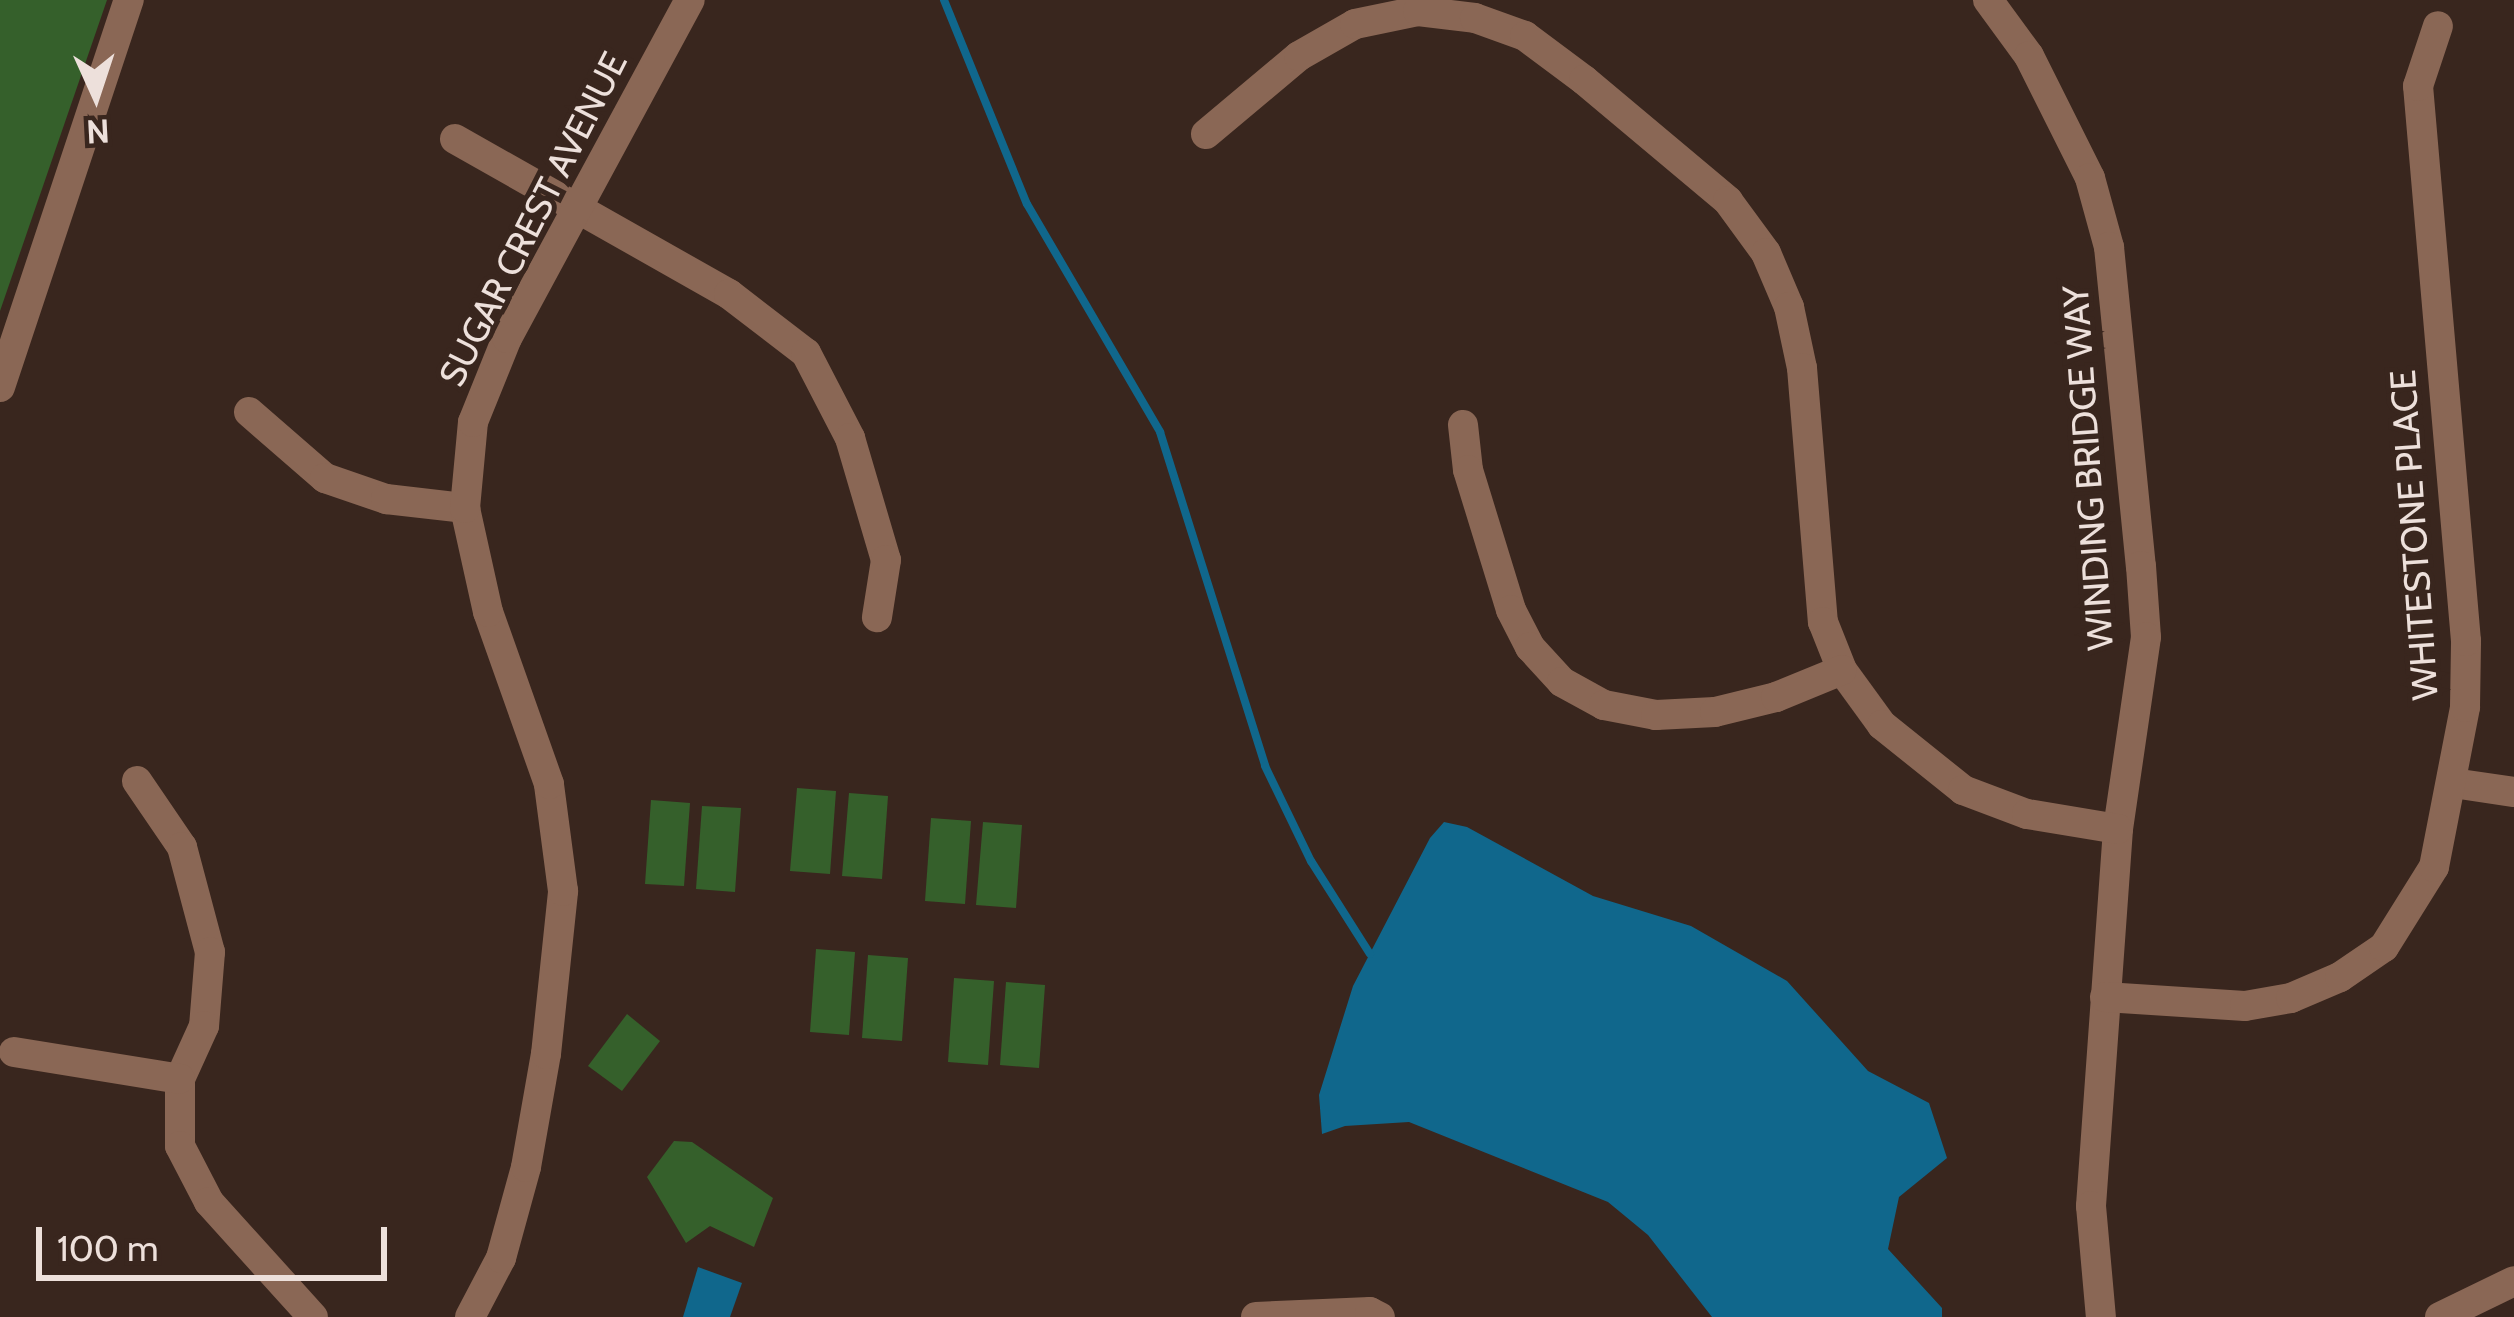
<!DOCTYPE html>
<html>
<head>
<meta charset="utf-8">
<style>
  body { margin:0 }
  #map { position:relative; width:2514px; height:1317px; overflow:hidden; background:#39261e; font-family:Cabin,sans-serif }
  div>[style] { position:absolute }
  .green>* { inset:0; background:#35602b }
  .water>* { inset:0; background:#10678c }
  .stream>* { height:8px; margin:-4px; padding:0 4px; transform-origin:4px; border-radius:4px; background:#10678c }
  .minor>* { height:30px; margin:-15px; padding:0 15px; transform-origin:15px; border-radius:15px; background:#8a6755 }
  span { translate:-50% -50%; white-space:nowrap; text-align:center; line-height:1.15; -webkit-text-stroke:10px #39261e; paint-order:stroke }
  .street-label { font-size:36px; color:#ede0db }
  .north { position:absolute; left:36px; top:36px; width:120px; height:120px; -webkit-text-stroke:9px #39261e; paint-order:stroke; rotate:177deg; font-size:33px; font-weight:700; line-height:48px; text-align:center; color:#ede0db }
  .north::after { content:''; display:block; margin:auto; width:42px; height:54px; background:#ede0db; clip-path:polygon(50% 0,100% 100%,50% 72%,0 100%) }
  .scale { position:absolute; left:36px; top:1227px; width:351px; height:54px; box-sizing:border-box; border:6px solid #ede0db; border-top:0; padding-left:15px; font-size:36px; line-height:42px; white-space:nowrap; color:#ede0db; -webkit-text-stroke:9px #39261e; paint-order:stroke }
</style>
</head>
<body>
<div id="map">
  <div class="green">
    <i style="clip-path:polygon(0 0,107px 0,0 311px)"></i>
    <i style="clip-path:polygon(797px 788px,836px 791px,830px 874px,790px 871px)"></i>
    <i style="clip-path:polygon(849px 793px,888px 796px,882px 879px,842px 876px)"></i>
    <i style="clip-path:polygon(651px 800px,690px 803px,684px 886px,645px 884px)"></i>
    <i style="clip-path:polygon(702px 806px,741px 808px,735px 892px,696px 889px)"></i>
    <i style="clip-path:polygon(931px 818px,971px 821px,965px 904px,925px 901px)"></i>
    <i style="clip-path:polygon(983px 822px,1022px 825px,1016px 908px,976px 905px)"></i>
    <i style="clip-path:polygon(816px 949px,855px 952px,849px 1035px,810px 1032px)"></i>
    <i style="clip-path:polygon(868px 955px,908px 958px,902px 1041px,862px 1038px)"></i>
    <i style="clip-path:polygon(954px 978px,994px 981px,988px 1065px,948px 1062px)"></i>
    <i style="clip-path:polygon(1006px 982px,1045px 985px,1039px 1068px,1000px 1065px)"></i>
    <i style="clip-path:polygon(627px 1014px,660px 1041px,622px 1091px,588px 1066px)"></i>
    <i style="clip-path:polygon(674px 1141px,692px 1142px,773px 1198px,754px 1247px,710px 1226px,686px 1243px,647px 1177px)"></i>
  </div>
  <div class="water">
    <i style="clip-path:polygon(1444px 822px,1467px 827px,1593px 896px,1691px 926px,1787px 981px,1868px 1071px,1929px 1103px,1947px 1158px,1899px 1197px,1888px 1249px,1942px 1308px,1942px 1317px,1712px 1317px,1648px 1235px,1608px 1202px,1409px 1122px,1345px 1126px,1322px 1134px,1319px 1095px,1353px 986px,1430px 838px)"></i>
    <i style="clip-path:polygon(698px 1267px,742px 1283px,730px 1317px,683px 1317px)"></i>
  </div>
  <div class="stream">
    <i style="left:944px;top:0;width:220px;rotate:67.9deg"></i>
    <i style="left:1027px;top:204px;width:264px;rotate:59.7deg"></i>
    <i style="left:1160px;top:432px;width:350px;rotate:72.5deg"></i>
    <i style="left:1265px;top:766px;width:106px;rotate:64.2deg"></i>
    <i style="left:1311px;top:861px;width:110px;rotate:57.6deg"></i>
  </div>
  <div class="minor">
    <i style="left:1988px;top:0;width:69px;rotate:53.8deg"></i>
    <i style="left:2029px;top:56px;width:136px;rotate:63.4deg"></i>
    <i style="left:2090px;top:178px;width:72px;rotate:74.6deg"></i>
    <i style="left:2109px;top:247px;width:321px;rotate:84.3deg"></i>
    <i style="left:2141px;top:566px;width:71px;rotate:86deg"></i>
    <i style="left:2146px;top:637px;width:194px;rotate:98.3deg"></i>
    <i style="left:2118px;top:829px;width:378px;rotate:94.1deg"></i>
    <i style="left:2091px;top:1206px;width:111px;rotate:84.9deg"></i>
    <i style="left:1206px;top:134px;width:121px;rotate:-40deg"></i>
    <i style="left:1299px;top:56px;width:64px;rotate:-29.7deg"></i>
    <i style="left:1355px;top:24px;width:64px;rotate:-11.7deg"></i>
    <i style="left:1418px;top:11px;width:57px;rotate:7deg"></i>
    <i style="left:1475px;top:18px;width:53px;rotate:19.8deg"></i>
    <i style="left:1525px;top:36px;width:74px;rotate:36.7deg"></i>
    <i style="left:1584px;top:80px;width:188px;rotate:40deg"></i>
    <i style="left:1728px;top:201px;width:64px;rotate:53.8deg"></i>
    <i style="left:1766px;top:253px;width:59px;rotate:66.9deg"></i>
    <i style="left:1789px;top:307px;width:62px;rotate:78deg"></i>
    <i style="left:1802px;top:368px;width:255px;rotate:85.3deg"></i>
    <i style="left:1823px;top:622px;width:52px;rotate:68.4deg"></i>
    <i style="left:1842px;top:670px;width:68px;rotate:54deg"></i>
    <i style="left:1882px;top:725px;width:104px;rotate:38.7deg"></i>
    <i style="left:1963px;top:790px;width:68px;rotate:20.6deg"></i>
    <i style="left:2027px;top:814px;width:92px;rotate:9.4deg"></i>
    <i style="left:455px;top:139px;width:315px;rotate:29.5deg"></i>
    <i style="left:729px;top:294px;width:97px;rotate:37.5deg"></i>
    <i style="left:806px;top:353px;width:96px;rotate:62.6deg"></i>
    <i style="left:850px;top:438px;width:127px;rotate:73.6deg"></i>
    <i style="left:886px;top:560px;width:58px;rotate:99deg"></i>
    <i style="left:0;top:387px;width:408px;rotate:-71.6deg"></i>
    <i style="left:249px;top:412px;width:101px;rotate:41deg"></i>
    <i style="left:325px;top:478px;width:65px;rotate:19deg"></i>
    <i style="left:386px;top:499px;width:80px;rotate:6.5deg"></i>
    <i style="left:1463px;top:425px;width:45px;rotate:83.7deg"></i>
    <i style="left:1468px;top:470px;width:146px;rotate:72.9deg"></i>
    <i style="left:1511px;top:610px;width:42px;rotate:62.8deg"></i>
    <i style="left:1530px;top:647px;width:47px;rotate:47.6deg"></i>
    <i style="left:1562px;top:682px;width:48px;rotate:28.7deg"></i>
    <i style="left:1604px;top:705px;width:53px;rotate:10.9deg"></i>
    <i style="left:1656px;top:715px;width:59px;rotate:-2.9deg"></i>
    <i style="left:1715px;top:712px;width:63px;rotate:-13.8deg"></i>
    <i style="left:1776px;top:697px;width:71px;rotate:-22.2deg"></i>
    <i style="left:137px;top:781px;width:80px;rotate:55.7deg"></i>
    <i style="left:182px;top:847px;width:109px;rotate:75.1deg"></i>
    <i style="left:210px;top:952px;width:74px;rotate:94.6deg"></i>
    <i style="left:204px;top:1026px;width:58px;rotate:114.4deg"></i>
    <i style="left:180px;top:1079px;width:67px;rotate:90deg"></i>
    <i style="left:180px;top:1146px;width:63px;rotate:62.6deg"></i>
    <i style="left:209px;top:1202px;width:155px;rotate:47.9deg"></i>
    <i style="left:2453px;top:783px;width:62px;rotate:8.4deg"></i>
    <i style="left:2105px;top:997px;width:140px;rotate:3.7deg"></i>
    <i style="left:2245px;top:1006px;width:47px;rotate:-9.9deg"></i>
    <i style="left:2291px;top:998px;width:53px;rotate:-23.2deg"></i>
    <i style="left:2340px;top:977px;width:53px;rotate:-34.3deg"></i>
    <i style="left:2384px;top:947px;width:94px;rotate:-58deg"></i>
    <i style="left:2434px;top:867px;width:163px;rotate:-79deg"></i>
    <i style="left:2465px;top:707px;width:66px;rotate:-89.1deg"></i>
    <i style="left:2466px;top:641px;width:557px;rotate:-94.94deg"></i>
    <i style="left:2418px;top:86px;width:63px;rotate:-71.6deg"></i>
    <i style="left:14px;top:1052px;width:168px;rotate:9.2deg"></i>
    <i style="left:470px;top:1317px;width:67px;rotate:-62.3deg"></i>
    <i style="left:501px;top:1258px;width:94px;rotate:-74.6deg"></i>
    <i style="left:526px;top:1167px;width:115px;rotate:-80deg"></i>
    <i style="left:546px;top:1054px;width:164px;rotate:-84deg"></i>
    <i style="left:563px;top:891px;width:108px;rotate:-97.5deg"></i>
    <i style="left:549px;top:784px;width:182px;rotate:-109.5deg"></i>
    <i style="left:488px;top:612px;width:107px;rotate:-102.5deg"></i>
    <i style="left:465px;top:508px;width:86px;rotate:-84.7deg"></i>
    <i style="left:473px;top:422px;width:91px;rotate:-68deg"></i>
    <i style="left:507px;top:338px;width:384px;rotate:-61.6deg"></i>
    <i style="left:1256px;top:1317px;width:114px;rotate:-2.5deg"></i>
    <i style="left:1370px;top:1312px;width:11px;rotate:27deg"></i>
    <i style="left:2440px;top:1317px;width:82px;rotate:-25.9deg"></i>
  </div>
  <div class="street-label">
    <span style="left:533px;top:219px;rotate:-63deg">SUGAR CREST AVENUE</span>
    <span style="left:2088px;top:468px;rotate:-94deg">WINDING BRIDGE WAY</span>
    <span style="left:2414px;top:535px;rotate:-94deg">WHITESTONE PLACE</span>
  </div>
  <div class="north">N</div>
  <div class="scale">100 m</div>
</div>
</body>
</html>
